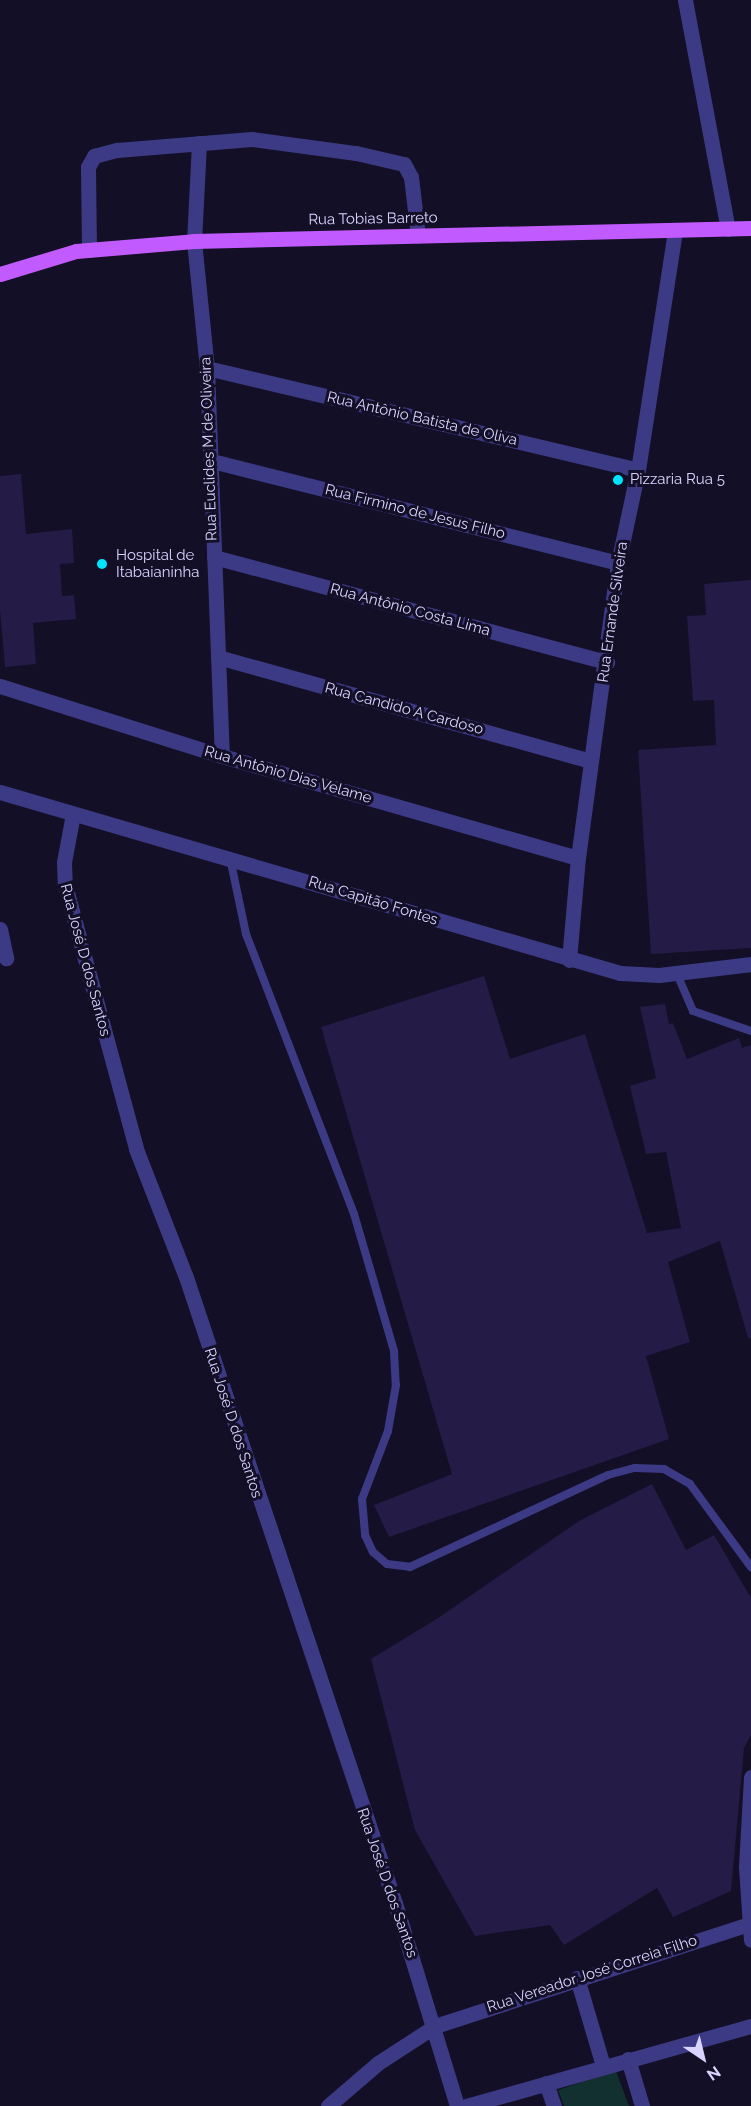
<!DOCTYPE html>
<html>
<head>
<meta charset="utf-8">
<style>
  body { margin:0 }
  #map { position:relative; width:751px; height:2106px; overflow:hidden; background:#130f26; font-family:Raleway,sans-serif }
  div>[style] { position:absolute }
  .green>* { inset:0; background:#12302f }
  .building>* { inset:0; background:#241b47 }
  .service>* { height:8px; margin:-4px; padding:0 4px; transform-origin:4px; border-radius:4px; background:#3d3a85 }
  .minor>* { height:15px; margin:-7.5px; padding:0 7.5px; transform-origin:7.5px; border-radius:7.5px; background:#3d3a85 }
  .primary>* { height:15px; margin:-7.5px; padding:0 7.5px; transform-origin:7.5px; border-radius:7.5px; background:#c25bff }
  .dots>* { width:16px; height:16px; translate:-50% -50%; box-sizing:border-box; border:3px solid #130f26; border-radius:50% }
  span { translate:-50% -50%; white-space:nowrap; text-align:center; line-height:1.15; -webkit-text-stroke:6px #130f26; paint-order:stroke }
  .street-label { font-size:15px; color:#d9d4ff }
  .poi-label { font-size:15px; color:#d9d4ff }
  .left { translate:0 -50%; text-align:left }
  .north { position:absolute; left:673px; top:2028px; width:60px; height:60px; -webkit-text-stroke:4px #130f26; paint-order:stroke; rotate:145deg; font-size:16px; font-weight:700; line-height:24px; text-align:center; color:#d9d4ff }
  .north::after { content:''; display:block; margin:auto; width:21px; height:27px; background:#d9d4ff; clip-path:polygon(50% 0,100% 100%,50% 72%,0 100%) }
</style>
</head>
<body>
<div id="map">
  <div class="green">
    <i style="clip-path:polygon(616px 2071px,629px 2106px,564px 2106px,558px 2090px)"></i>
  </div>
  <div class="building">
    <i style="clip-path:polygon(21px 474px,26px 534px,72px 529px,74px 563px,60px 564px,62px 596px,74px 595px,76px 619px,33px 623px,36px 664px,5px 667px,0 610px,0 476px)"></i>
    <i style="clip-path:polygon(751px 580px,751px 948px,651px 954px,638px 750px,716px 745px,714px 700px,693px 701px,687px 616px,706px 615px,704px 584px)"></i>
    <i style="clip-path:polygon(484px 976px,510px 1059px,585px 1034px,647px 1233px,681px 1228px,666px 1152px,646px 1154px,630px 1086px,656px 1078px,640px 1007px,665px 1004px,669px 1024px,673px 1023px,687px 1059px,739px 1038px,742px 1048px,751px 1045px,751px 1338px,748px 1338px,720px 1241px,668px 1262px,690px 1342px,646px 1356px,669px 1439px,389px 1537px,374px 1505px,452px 1474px,321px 1027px)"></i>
    <i style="clip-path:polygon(652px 1484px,686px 1550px,714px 1535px,751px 1598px,751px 1735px,744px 1748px,731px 1891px,673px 1917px,657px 1888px,564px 1945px,550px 1925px,475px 1936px,415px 1830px,371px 1659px,438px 1618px,579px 1521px)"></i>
  </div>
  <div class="service">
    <i style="left:230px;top:858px;width:78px;rotate:78.1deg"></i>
    <i style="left:246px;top:934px;width:300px;rotate:68.9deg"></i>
    <i style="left:354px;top:1214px;width:143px;rotate:73.7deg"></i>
    <i style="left:394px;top:1351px;width:34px;rotate:87deg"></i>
    <i style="left:396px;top:1385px;width:47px;rotate:99.9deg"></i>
    <i style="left:388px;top:1431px;width:73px;rotate:110.9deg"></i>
    <i style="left:362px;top:1499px;width:36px;rotate:85deg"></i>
    <i style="left:365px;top:1535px;width:19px;rotate:65deg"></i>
    <i style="left:373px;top:1552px;width:18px;rotate:41deg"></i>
    <i style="left:387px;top:1564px;width:23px;rotate:7deg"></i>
    <i style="left:410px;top:1567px;width:218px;rotate:-24.9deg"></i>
    <i style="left:608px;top:1475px;width:28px;rotate:-15deg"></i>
    <i style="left:635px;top:1468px;width:29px;rotate:2deg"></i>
    <i style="left:664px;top:1469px;width:30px;rotate:30deg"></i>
    <i style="left:690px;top:1484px;width:103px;rotate:53.7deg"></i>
    <i style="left:677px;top:974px;width:40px;rotate:66.6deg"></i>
    <i style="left:693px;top:1011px;width:61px;rotate:19deg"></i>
  </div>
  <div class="minor">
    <i style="left:685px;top:0;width:233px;rotate:79.4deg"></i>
    <i style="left:199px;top:143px;width:98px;rotate:92.9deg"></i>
    <i style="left:194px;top:241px;width:128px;rotate:84.2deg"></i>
    <i style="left:207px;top:368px;width:388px;rotate:87.8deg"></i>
    <i style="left:89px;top:250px;width:83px;rotate:-90.7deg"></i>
    <i style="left:88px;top:167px;width:13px;rotate:-61deg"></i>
    <i style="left:94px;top:156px;width:24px;rotate:-15deg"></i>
    <i style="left:117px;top:150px;width:135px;rotate:-4.7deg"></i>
    <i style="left:252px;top:139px;width:105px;rotate:7.7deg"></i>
    <i style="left:356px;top:153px;width:49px;rotate:12.9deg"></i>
    <i style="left:404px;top:164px;width:15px;rotate:62deg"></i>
    <i style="left:411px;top:177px;width:59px;rotate:83.2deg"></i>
    <i style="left:207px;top:368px;width:443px;rotate:13.3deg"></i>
    <i style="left:212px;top:461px;width:419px;rotate:14.1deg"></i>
    <i style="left:214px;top:557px;width:407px;rotate:15deg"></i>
    <i style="left:218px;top:657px;width:387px;rotate:15.6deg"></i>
    <i style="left:0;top:686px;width:233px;rotate:17.5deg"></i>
    <i style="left:222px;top:756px;width:370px;rotate:16deg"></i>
    <i style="left:0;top:792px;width:646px;rotate:16.27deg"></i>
    <i style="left:620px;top:973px;width:39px;rotate:3deg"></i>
    <i style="left:659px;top:975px;width:93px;rotate:-6.8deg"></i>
    <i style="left:73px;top:814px;width:49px;rotate:100.6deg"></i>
    <i style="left:64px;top:862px;width:23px;rotate:88deg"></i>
    <i style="left:65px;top:885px;width:273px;rotate:74.9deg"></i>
    <i style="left:136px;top:1149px;width:137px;rotate:68.7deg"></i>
    <i style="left:186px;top:1277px;width:660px;rotate:71.54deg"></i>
    <i style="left:395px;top:1903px;width:212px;rotate:73deg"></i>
    <i style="left:0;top:929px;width:30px;rotate:78deg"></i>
    <i style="left:569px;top:960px;width:102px;rotate:-85deg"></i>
    <i style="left:578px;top:858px;width:298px;rotate:-82.3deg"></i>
    <i style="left:618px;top:563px;width:95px;rotate:-77.9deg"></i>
    <i style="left:638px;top:470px;width:243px;rotate:-81.2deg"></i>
    <i style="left:751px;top:1777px;width:90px;rotate:93.2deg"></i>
    <i style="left:746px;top:1867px;width:73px;rotate:86.1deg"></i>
    <i style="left:577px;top:1978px;width:92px;rotate:73.5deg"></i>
    <i style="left:628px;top:2059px;width:49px;rotate:73.4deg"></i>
    <i style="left:546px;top:2083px;width:24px;rotate:71deg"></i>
    <i style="left:328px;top:2106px;width:66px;rotate:-40.7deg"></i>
    <i style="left:378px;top:2063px;width:68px;rotate:-33deg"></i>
    <i style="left:435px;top:2026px;width:330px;rotate:-18deg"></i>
    <i style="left:466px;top:2106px;width:296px;rotate:-15.7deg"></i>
  </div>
  <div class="primary">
    <i style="left:0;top:274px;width:79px;rotate:-16.8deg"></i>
    <i style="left:76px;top:251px;width:118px;rotate:-4.8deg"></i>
    <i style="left:194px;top:241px;width:557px;rotate:-1.34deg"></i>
  </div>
  <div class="dots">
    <i style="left:618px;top:480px;background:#00e5ff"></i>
    <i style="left:102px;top:564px;background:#00e5ff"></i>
  </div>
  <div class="street-label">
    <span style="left:373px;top:219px;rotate:-1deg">Rua Tobias Barreto</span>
    <span style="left:422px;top:419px;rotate:13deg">Rua Antônio Batista de Oliva</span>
    <span style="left:209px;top:449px;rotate:-92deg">Rua Euclides M de Oliveira</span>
    <span style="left:415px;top:512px;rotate:14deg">Rua Firmino de Jesus Filho</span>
    <span style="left:410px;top:610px;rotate:15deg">Rua Antônio Costa Lima</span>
    <span style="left:613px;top:612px;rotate:-82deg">Rua Ernande Silveira</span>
    <span style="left:404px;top:709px;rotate:15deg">Rua Candido A Cardoso</span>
    <span style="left:288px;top:775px;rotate:16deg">Rua Antônio Dias Velame</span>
    <span style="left:373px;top:901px;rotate:17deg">Rua Capitão Fontes</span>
    <span style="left:85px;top:960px;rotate:75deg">Rua José D dos Santos</span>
    <span style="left:233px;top:1423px;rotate:72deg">Rua José D dos Santos</span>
    <span style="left:387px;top:1883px;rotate:71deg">Rua José D dos Santos</span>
    <span style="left:592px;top:1974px;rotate:-18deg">Rua Vereador José Correia Filho</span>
  </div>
  <div class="poi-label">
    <span class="left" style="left:630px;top:480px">Pizzaria Rua 5</span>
    <span class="left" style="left:116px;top:564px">Hospital de<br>Itabaianinha</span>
  </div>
  <div class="north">N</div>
</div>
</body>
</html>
